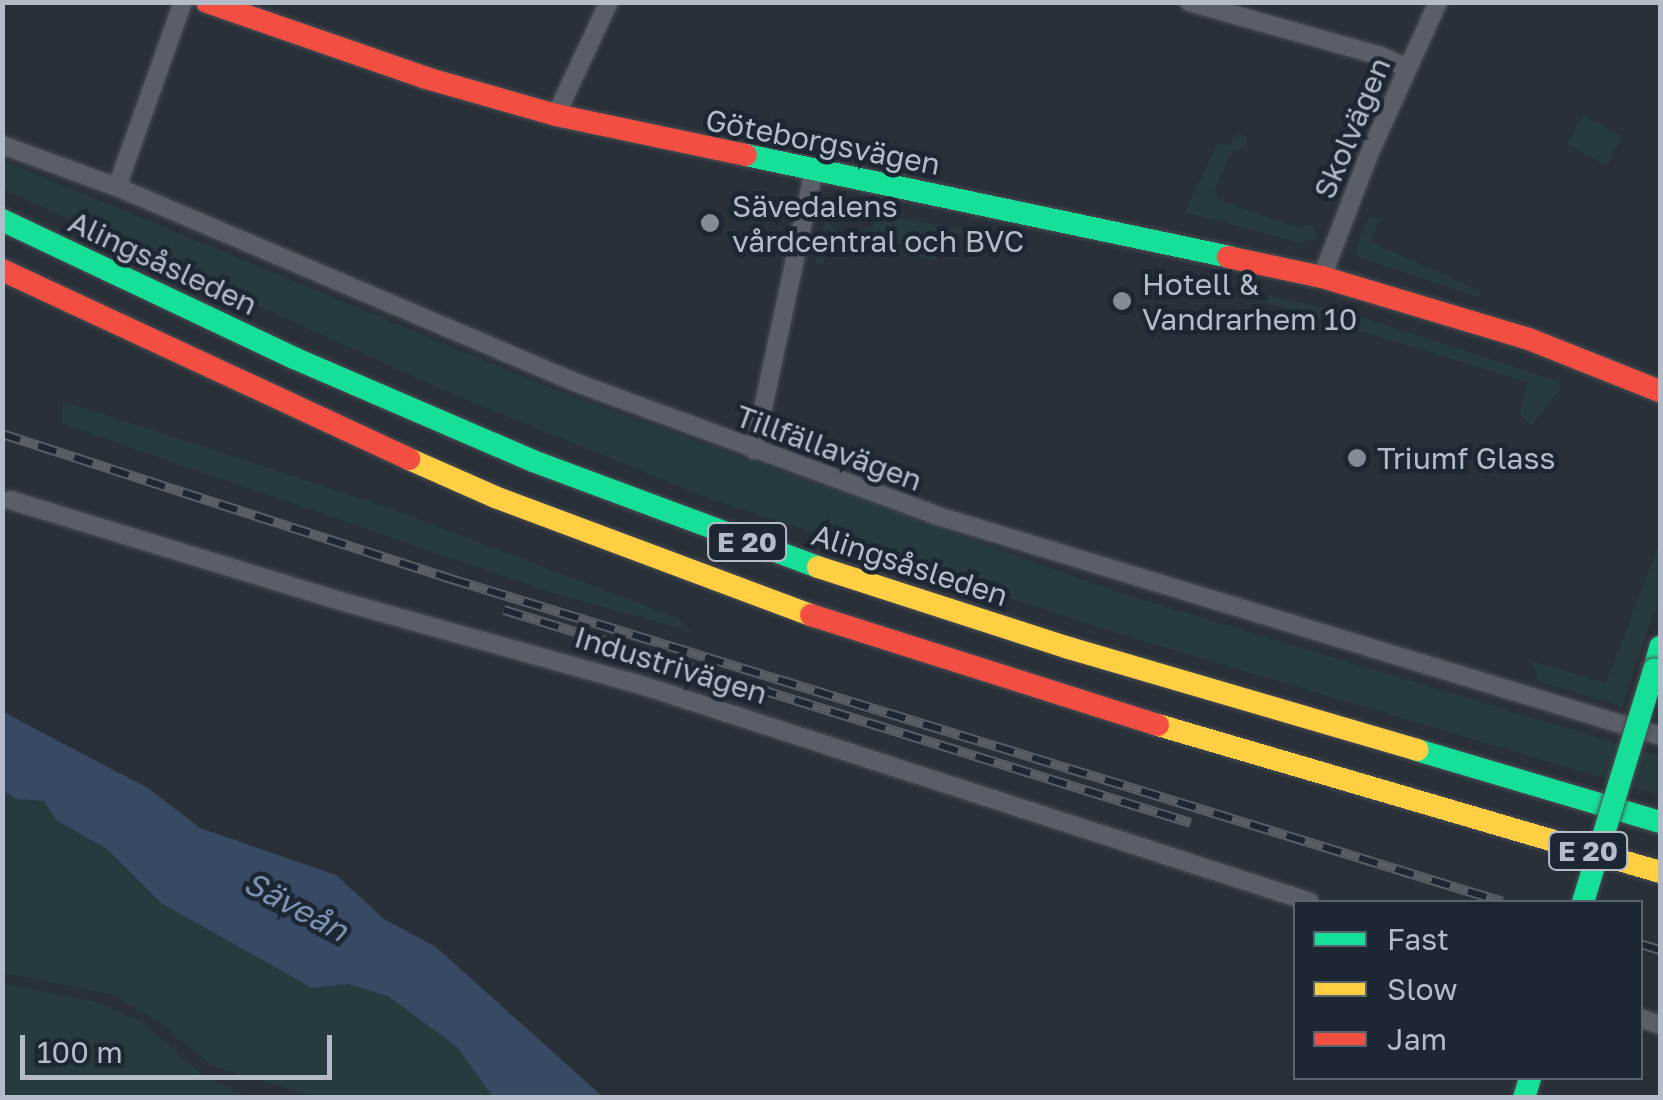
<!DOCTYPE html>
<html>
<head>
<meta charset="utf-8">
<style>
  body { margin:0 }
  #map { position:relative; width:1663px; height:1100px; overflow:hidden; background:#2a3038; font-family:"Golos Text",sans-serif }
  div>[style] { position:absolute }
  .green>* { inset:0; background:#273a3e }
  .water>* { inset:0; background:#384963 }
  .roads { filter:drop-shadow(0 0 2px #484c53) drop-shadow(0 0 2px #484c53) }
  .street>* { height:18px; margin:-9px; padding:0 9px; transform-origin:9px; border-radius:9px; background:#5a5e66 }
  .fast>* { height:22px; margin:-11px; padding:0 11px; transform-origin:11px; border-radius:11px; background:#16e098 }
  .slow>* { height:22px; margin:-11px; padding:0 11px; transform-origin:11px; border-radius:11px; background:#ffcf43 }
  .jam>* { height:22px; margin:-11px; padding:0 11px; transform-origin:11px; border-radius:11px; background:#f24e42 }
  .rail>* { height:10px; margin-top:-5px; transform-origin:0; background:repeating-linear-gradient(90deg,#1d2633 0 19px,#595d64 0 38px); box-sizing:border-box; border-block:2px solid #595d64 }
  .bridges { filter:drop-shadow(0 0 2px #484c53) drop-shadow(0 0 2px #484c53) }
  .fast-bridge>* { height:22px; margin:-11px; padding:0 11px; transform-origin:11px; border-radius:11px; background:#16e098 }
  .dots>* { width:28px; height:28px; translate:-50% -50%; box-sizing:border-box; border:5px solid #1d2633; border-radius:50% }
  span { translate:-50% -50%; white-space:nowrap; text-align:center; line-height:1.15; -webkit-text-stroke:9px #1d2633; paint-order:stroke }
  .shield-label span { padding:2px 8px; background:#1d2633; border:2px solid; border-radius:8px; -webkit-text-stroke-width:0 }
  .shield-label { font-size:28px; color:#b4bcc9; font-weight:700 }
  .street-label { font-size:30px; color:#b4bcc9 }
  .poi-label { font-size:30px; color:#b4bcc9 }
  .left { translate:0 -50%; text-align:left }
  .water-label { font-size:32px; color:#7c92b1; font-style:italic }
  .frame { position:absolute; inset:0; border:5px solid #b4bcc9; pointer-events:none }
  .legend { position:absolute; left:1293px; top:900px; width:350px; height:180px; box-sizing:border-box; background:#1d2633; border:2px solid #59626f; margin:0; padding:12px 18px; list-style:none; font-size:30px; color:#b4bcc9 }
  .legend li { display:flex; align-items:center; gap:20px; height:50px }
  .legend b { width:50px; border:2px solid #59626f }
  .scale { position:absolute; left:20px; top:1035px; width:312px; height:45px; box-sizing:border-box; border:5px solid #b4bcc9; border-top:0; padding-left:12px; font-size:30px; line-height:35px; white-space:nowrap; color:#b4bcc9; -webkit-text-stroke:8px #1d2633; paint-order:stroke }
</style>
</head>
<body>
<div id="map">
  <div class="green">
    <i style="clip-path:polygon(1583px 115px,1622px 136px,1607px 166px,1567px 144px)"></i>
    <i style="clip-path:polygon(1238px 134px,1247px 136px,1246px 146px,1231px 153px,1214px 191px,1220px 200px,1297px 227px,1313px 225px,1317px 238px,1300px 243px,1185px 212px,1217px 144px,1229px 145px)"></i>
    <i style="clip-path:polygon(3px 160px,561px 392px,1127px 595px,1660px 756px,1660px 795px,1113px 632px,710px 499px,438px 388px,3px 189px)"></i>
    <i style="clip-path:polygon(881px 214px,980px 233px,978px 237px,958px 234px,944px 244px,936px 260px,827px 243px,824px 262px,815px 266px,825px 219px,839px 232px,852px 234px,871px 228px)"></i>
    <i style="clip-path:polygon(1369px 216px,1380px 218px,1371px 242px,1481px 291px,1478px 297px,1358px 257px,1356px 248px)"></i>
    <i style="clip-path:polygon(1242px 295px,1277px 297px,1365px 318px,1557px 381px,1562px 387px,1531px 426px,1520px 414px,1527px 382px)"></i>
    <i style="clip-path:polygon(63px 401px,382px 505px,675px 617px,693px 632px,543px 590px,62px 424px)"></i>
    <i style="clip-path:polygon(1660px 542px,1660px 594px,1622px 707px,1538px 681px,1532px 661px,1606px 683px)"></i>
    <i style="clip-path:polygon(2px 792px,17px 799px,44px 801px,56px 820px,107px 849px,161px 903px,312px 988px,347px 984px,388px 996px,457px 1047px,493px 1097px,316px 1097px,213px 1066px,159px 1022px,110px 994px,3px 973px)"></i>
    <i style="clip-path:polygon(3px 983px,93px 1001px,141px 1021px,200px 1073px,247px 1097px,3px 1097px)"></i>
  </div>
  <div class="water">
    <i style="clip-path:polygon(3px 712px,148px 788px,200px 828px,336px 875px,384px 919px,436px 947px,603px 1097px,493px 1097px,457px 1047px,388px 996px,347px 984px,312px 988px,161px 903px,107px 849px,56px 820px,44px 801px,17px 799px,3px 791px)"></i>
  </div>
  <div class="roads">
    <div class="street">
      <i style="left:1189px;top:2px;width:199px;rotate:15.7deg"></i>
      <i style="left:1381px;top:56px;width:29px;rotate:25deg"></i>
      <i style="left:556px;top:115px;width:125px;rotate:-64.9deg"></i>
      <i style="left:2px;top:145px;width:122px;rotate:20.1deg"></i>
      <i style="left:117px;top:187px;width:500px;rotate:23.08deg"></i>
      <i style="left:577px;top:383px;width:382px;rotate:20.2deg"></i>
      <i style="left:935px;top:515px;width:758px;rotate:16.95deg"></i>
      <i style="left:117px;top:187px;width:196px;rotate:-70.4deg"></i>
      <i style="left:1322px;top:277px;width:134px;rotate:-69deg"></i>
      <i style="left:1370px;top:152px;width:165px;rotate:-65.6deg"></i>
      <i style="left:754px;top:450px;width:285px;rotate:-77.9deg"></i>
      <i style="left:10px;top:500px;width:357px;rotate:17deg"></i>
      <i style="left:351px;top:604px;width:298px;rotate:15.6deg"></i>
      <i style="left:638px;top:684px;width:706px;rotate:17.97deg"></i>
      <i style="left:1640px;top:1018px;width:21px;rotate:19deg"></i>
    </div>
    <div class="fast">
      <i style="left:746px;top:155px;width:493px;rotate:11.9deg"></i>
      <i style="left:2px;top:220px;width:323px;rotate:25.3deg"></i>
      <i style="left:294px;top:358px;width:260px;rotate:23.3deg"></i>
      <i style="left:533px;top:461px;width:304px;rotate:20.4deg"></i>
      <i style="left:1654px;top:670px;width:24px;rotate:-75deg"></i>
      <i style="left:1417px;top:750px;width:253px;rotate:16.5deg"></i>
      <i style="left:1524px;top:1098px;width:21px;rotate:-73deg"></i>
    </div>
    <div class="slow">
      <i style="left:409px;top:459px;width:94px;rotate:23.8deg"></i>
      <i style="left:495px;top:497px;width:337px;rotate:20.5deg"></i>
      <i style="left:818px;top:567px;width:264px;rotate:17.9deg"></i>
      <i style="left:1069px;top:648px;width:363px;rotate:16.3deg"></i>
      <i style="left:1158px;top:725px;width:523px;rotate:16.32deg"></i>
    </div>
    <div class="jam">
      <i style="left:207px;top:2px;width:232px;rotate:19.1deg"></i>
      <i style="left:426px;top:78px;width:135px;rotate:15.9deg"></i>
      <i style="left:556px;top:115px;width:194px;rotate:11.9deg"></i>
      <i style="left:1228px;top:257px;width:96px;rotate:12deg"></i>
      <i style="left:1322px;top:277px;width:216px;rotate:16.7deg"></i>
      <i style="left:1529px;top:339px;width:141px;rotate:21.7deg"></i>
      <i style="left:2px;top:270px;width:449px;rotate:24.9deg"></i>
      <i style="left:811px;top:615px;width:364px;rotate:17.6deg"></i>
    </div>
  </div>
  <div class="rail">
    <i style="left:2px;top:434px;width:472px;rotate:17.9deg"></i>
    <i style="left:451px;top:579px;width:1100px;rotate:17.07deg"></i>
    <i style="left:504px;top:610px;width:719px;rotate:17.23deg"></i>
    <i style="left:1640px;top:944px;width:21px;rotate:17deg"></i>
  </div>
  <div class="bridges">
    <div class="fast-bridge">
      <i style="left:1583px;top:902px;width:243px;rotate:-73deg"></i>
    </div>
  </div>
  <div class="dots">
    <i style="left:710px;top:223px;background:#848b96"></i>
    <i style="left:1122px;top:301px;background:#848b96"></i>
    <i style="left:1357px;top:458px;background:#848b96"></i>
  </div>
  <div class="shield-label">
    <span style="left:747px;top:542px">E 20</span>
    <span style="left:1588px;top:851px">E 20</span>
  </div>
  <div class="street-label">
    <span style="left:1352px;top:128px;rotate:-67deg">Skolvägen</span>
    <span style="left:823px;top:142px;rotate:11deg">Göteborgsvägen</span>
    <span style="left:163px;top:263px;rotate:25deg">Alingsåsleden</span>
    <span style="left:829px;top:448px;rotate:20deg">Tillfällavägen</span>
    <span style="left:910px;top:565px;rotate:18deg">Alingsåsleden</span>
    <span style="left:671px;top:665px;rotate:17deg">Industrivägen</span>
  </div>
  <div class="poi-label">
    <span class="left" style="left:732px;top:223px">Sävedalens<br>vårdcentral och BVC</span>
    <span class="left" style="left:1142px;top:301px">Hotell &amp;<br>Vandrarhem 10</span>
    <span class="left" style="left:1377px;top:458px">Triumf Glass</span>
  </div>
  <div class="water-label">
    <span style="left:296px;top:906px;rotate:28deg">Säveån</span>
  </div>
  <div class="frame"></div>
  <ul class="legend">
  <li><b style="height:12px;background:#16e098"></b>Fast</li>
  <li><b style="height:12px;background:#ffcf43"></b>Slow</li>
  <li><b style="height:12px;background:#f24e42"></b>Jam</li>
  </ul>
  <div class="scale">100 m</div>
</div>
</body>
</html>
